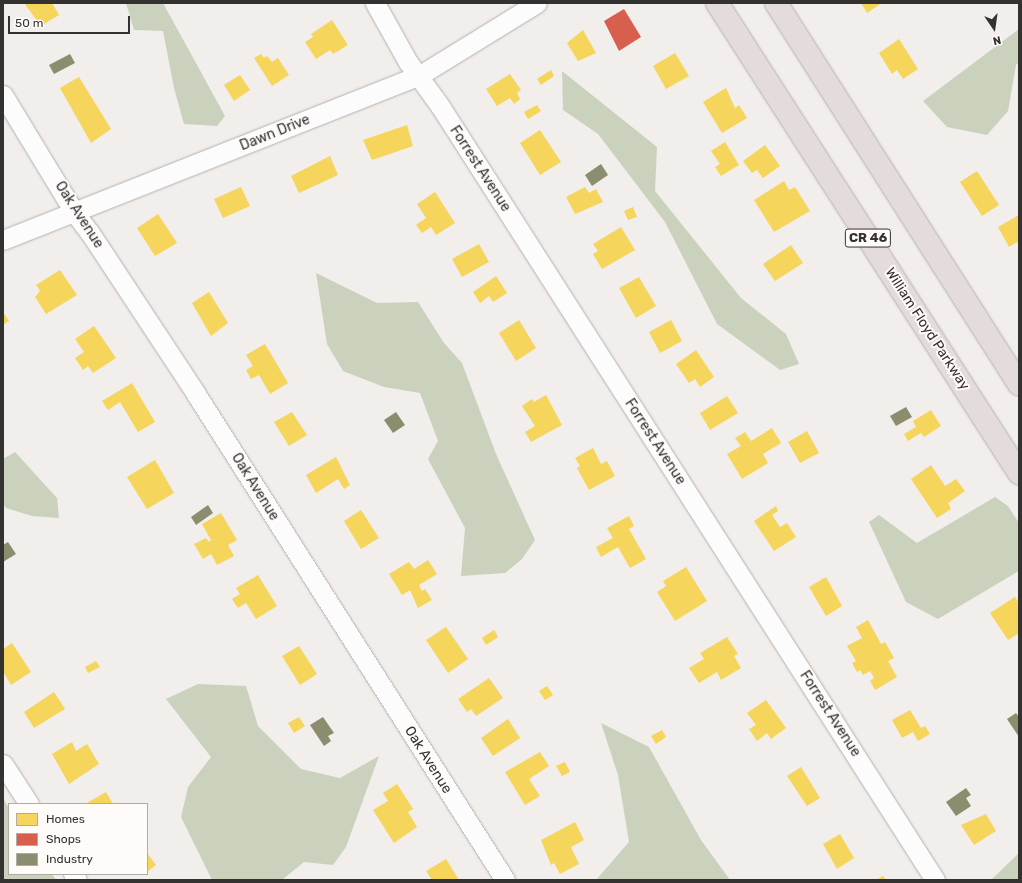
<!DOCTYPE html>
<html>
<head>
<meta charset="utf-8">
<style>
  body { margin:0 }
  #map { position:relative; width:1022px; height:883px; overflow:hidden; background:#f1eeec; font-family:Rubik,sans-serif }
  div>[style] { position:absolute }
  .forest>* { inset:0; background:#cad2be }
  .homes>* { inset:0; background:#f6d55c }
  .shops>* { inset:0; background:#d6604d }
  .industry>* { inset:0; background:#8c8c6e }
  .roads { filter:drop-shadow(0 0 1px #b3b0af) drop-shadow(0 0 1px #b3b0af) }
  .street>* { height:19px; margin:-9.5px; padding:0 9.5px; transform-origin:9.5px; border-radius:9.5px; background:#fdfcfc }
  .highway>* { height:22px; margin:-11px; padding:0 11px; transform-origin:11px; border-radius:11px; background:#e4dbdc }
  span { translate:-50% -50%; white-space:nowrap; text-align:center; line-height:1.15; -webkit-text-stroke:4px #fffbf9; paint-order:stroke }
  .shield-label span { padding:1px 3px; background:#fffbf9; border:1px solid; border-radius:3px; -webkit-text-stroke-width:0 }
  .shield-label { font-size:13px; color:#343231; font-weight:700 }
  .street-label { font-size:14px; color:#343231 }
  .frame { position:absolute; inset:0; border:4px solid #343231; pointer-events:none }
  .legend { position:absolute; left:8px; top:803px; width:140px; height:72px; box-sizing:border-box; background:#fffbf9; border:1px solid #aeaba9; margin:0; padding:5px 7px; list-style:none; font-size:12px; color:#343231 }
  .legend li { display:flex; align-items:center; gap:8px; height:20px }
  .legend b { width:20px; border:1px solid #aeaba9 }
  .north { position:absolute; left:974px; top:8px; width:40px; height:40px; -webkit-text-stroke:3px #fffbf9; paint-order:stroke; rotate:167deg; font-size:11px; font-weight:700; line-height:16px; text-align:center; color:#343231 }
  .north::after { content:''; display:block; margin:auto; width:14px; height:18px; background:#343231; clip-path:polygon(50% 0,100% 100%,50% 72%,0 100%) }
  .scale { position:absolute; left:8px; top:16px; width:122px; height:18px; box-sizing:border-box; border:2px solid #343231; border-top:0; padding-left:5px; font-size:12px; line-height:14px; white-space:nowrap; color:#343231; -webkit-text-stroke:3px #fffbf9; paint-order:stroke }
</style>
</head>
<body>
<div id="map">
  <div class="forest">
    <i style="clip-path:polygon(126px 3px,163px 3px,225px 116px,217px 126px,184px 124px,174px 88px,163px 31px,134px 30px)"></i>
    <i style="clip-path:polygon(1019px 29px,1019px 62px,1016px 65px,1008px 111px,987px 135px,947px 127px,923px 101px)"></i>
    <i style="clip-path:polygon(562px 71px,657px 147px,655px 191px,741px 298px,786px 334px,799px 364px,780px 370px,717px 324px,665px 222px,598px 134px,563px 110px)"></i>
    <i style="clip-path:polygon(316px 273px,377px 303px,418px 302px,444px 343px,462px 363px,496px 454px,535px 540px,522px 559px,505px 573px,461px 576px,465px 528px,428px 459px,438px 441px,420px 393px,384px 387px,343px 371px,327px 344px)"></i>
    <i style="clip-path:polygon(15px 452px,57px 498px,59px 518px,32px 516px,6px 508px,3px 504px,3px 459px)"></i>
    <i style="clip-path:polygon(995px 497px,1008px 506px,1019px 523px,1019px 571px,938px 619px,906px 602px,869px 522px,879px 515px,917px 543px)"></i>
    <i style="clip-path:polygon(198px 684px,246px 686px,258px 726px,301px 769px,340px 778px,379px 756px,346px 847px,333px 865px,304px 862px,282px 880px,212px 880px,181px 817px,188px 787px,211px 757px,166px 699px)"></i>
    <i style="clip-path:polygon(601px 723px,649px 747px,701px 840px,730px 880px,596px 880px,629px 842px,618px 775px)"></i>
    <i style="clip-path:polygon(3px 798px,9px 808px,9px 874px,52px 874px,56px 880px,3px 880px)"></i>
    <i style="clip-path:polygon(1019px 853px,1019px 880px,991px 880px,994px 877px)"></i>
  </div>
  <div class="homes">
    <i style="clip-path:polygon(24px 3px,52px 3px,59px 15px,41px 26px)"></i>
    <i style="clip-path:polygon(861px 3px,882px 3px,867px 13px)"></i>
    <i style="clip-path:polygon(332px 20px,348px 45px,333px 54px,330px 50px,316px 59px,305px 42px,313px 37px,311px 34px)"></i>
    <i style="clip-path:polygon(583px 30px,596px 53px,578px 61px,567px 43px)"></i>
    <i style="clip-path:polygon(899px 39px,918px 69px,903px 79px,897px 70px,892px 74px,879px 53px)"></i>
    <i style="clip-path:polygon(675px 53px,689px 76px,666px 89px,653px 66px)"></i>
    <i style="clip-path:polygon(261px 54px,264px 58px,267px 56px,272px 62px,278px 58px,289px 75px,272px 86px,254px 58px)"></i>
    <i style="clip-path:polygon(551px 70px,554px 76px,541px 85px,537px 79px)"></i>
    <i style="clip-path:polygon(510px 74px,521px 90px,517px 93px,520px 99px,514px 104px,510px 98px,497px 106px,486px 89px)"></i>
    <i style="clip-path:polygon(240px 75px,250px 90px,234px 101px,224px 85px)"></i>
    <i style="clip-path:polygon(79px 77px,111px 129px,91px 143px,60px 88px)"></i>
    <i style="clip-path:polygon(726px 88px,735px 108px,739px 105px,747px 118px,722px 133px,703px 102px)"></i>
    <i style="clip-path:polygon(537px 105px,541px 111px,528px 119px,524px 112px)"></i>
    <i style="clip-path:polygon(407px 125px,413px 146px,372px 160px,363px 140px)"></i>
    <i style="clip-path:polygon(540px 130px,561px 162px,540px 175px,520px 143px)"></i>
    <i style="clip-path:polygon(725px 142px,739px 165px,721px 176px,715px 167px,720px 164px,711px 151px)"></i>
    <i style="clip-path:polygon(765px 145px,780px 166px,763px 178px,757px 170px,752px 173px,743px 161px)"></i>
    <i style="clip-path:polygon(330px 156px,338px 175px,299px 193px,291px 176px)"></i>
    <i style="clip-path:polygon(977px 171px,999px 205px,982px 216px,960px 182px)"></i>
    <i style="clip-path:polygon(784px 181px,789px 190px,795px 187px,810px 211px,774px 232px,754px 200px)"></i>
    <i style="clip-path:polygon(241px 187px,250px 206px,223px 218px,214px 199px)"></i>
    <i style="clip-path:polygon(585px 187px,589px 193px,596px 189px,603px 202px,575px 214px,566px 197px)"></i>
    <i style="clip-path:polygon(435px 192px,455px 223px,436px 235px,431px 227px,422px 233px,416px 225px,426px 218px,417px 204px)"></i>
    <i style="clip-path:polygon(633px 207px,637px 217px,628px 220px,624px 211px)"></i>
    <i style="clip-path:polygon(158px 214px,177px 243px,155px 256px,137px 228px)"></i>
    <i style="clip-path:polygon(1019px 215px,1019px 245px,1017px 242px,1009px 247px,998px 227px)"></i>
    <i style="clip-path:polygon(621px 227px,635px 250px,602px 269px,593px 254px,598px 251px,593px 244px)"></i>
    <i style="clip-path:polygon(479px 244px,489px 262px,462px 277px,452px 259px)"></i>
    <i style="clip-path:polygon(791px 245px,803px 263px,775px 281px,763px 264px)"></i>
    <i style="clip-path:polygon(60px 270px,77px 295px,46px 314px,35px 297px,40px 291px,36px 285px)"></i>
    <i style="clip-path:polygon(496px 276px,507px 293px,493px 302px,489px 296px,480px 303px,473px 292px)"></i>
    <i style="clip-path:polygon(639px 277px,656px 306px,636px 318px,619px 288px)"></i>
    <i style="clip-path:polygon(209px 292px,228px 323px,211px 336px,192px 303px)"></i>
    <i style="clip-path:polygon(3px 312px,9px 321px,3px 325px)"></i>
    <i style="clip-path:polygon(519px 320px,536px 348px,516px 361px,499px 333px)"></i>
    <i style="clip-path:polygon(671px 320px,682px 341px,660px 353px,649px 332px)"></i>
    <i style="clip-path:polygon(94px 326px,116px 358px,93px 373px,88px 366px,83px 370px,75px 358px,84px 352px,75px 339px)"></i>
    <i style="clip-path:polygon(265px 344px,288px 383px,270px 394px,259px 375px,251px 379px,246px 370px,253px 366px,246px 355px)"></i>
    <i style="clip-path:polygon(696px 350px,714px 377px,700px 387px,695px 379px,689px 383px,676px 364px)"></i>
    <i style="clip-path:polygon(132px 383px,155px 422px,138px 432px,120px 402px,108px 410px,102px 401px)"></i>
    <i style="clip-path:polygon(546px 395px,562px 425px,531px 442px,525px 432px,535px 426px,522px 406px,532px 399px,534px 402px)"></i>
    <i style="clip-path:polygon(727px 396px,738px 413px,710px 430px,700px 413px)"></i>
    <i style="clip-path:polygon(931px 410px,941px 426px,924px 437px,921px 433px,908px 441px,904px 434px,916px 427px,913px 421px)"></i>
    <i style="clip-path:polygon(292px 412px,307px 435px,289px 446px,274px 422px)"></i>
    <i style="clip-path:polygon(772px 428px,781px 443px,763px 454px,768px 463px,742px 479px,727px 454px,741px 446px,735px 438px,745px 432px,751px 441px)"></i>
    <i style="clip-path:polygon(807px 431px,819px 453px,800px 463px,788px 442px)"></i>
    <i style="clip-path:polygon(593px 448px,601px 464px,607px 461px,615px 476px,589px 490px,577px 468px,580px 466px,575px 458px)"></i>
    <i style="clip-path:polygon(336px 457px,350px 485px,344px 489px,338px 479px,316px 493px,306px 475px)"></i>
    <i style="clip-path:polygon(155px 460px,174px 493px,147px 509px,127px 477px)"></i>
    <i style="clip-path:polygon(931px 465px,945px 486px,956px 479px,965px 491px,948px 503px,951px 509px,937px 518px,911px 479px)"></i>
    <i style="clip-path:polygon(776px 506px,778px 511px,772px 515px,780px 527px,787px 523px,796px 537px,774px 551px,754px 521px)"></i>
    <i style="clip-path:polygon(361px 510px,379px 538px,361px 549px,344px 521px)"></i>
    <i style="clip-path:polygon(221px 513px,237px 540px,228px 545px,234px 556px,217px 565px,211px 554px,203px 559px,194px 544px,206px 538px,209px 542px,211px 540px,202px 524px)"></i>
    <i style="clip-path:polygon(629px 516px,634px 526px,629px 529px,646px 559px,630px 568px,618px 547px,601px 557px,596px 547px,613px 538px,607px 528px)"></i>
    <i style="clip-path:polygon(428px 560px,437px 574px,419px 585px,422px 591px,425px 589px,432px 600px,418px 608px,410px 590px,402px 595px,389px 574px,409px 562px,414px 569px)"></i>
    <i style="clip-path:polygon(686px 567px,707px 601px,675px 621px,657px 592px,666px 586px,663px 581px)"></i>
    <i style="clip-path:polygon(258px 575px,277px 606px,256px 619px,246px 603px,238px 608px,232px 599px,240px 594px,236px 588px)"></i>
    <i style="clip-path:polygon(826px 577px,842px 606px,826px 616px,809px 587px)"></i>
    <i style="clip-path:polygon(1015px 597px,1019px 603px,1019px 633px,1008px 640px,990px 613px)"></i>
    <i style="clip-path:polygon(868px 620px,881px 644px,885px 642px,894px 658px,888px 661px,897px 677px,875px 690px,870px 681px,874px 678px,870px 671px,863px 675px,860px 670px,857px 672px,852px 663px,856px 661px,847px 646px,862px 638px,856px 627px)"></i>
    <i style="clip-path:polygon(446px 627px,468px 659px,448px 673px,426px 640px)"></i>
    <i style="clip-path:polygon(494px 630px,498px 637px,486px 645px,482px 638px)"></i>
    <i style="clip-path:polygon(727px 637px,738px 654px,734px 656px,741px 668px,721px 680px,717px 672px,699px 683px,689px 668px,704px 659px,700px 653px)"></i>
    <i style="clip-path:polygon(12px 643px,31px 672px,11px 685px,3px 672px,3px 649px)"></i>
    <i style="clip-path:polygon(299px 646px,317px 674px,300px 685px,282px 656px)"></i>
    <i style="clip-path:polygon(96px 661px,100px 667px,88px 673px,85px 667px)"></i>
    <i style="clip-path:polygon(489px 678px,503px 698px,476px 716px,471px 709px,467px 712px,458px 699px)"></i>
    <i style="clip-path:polygon(547px 686px,553px 695px,545px 700px,539px 691px)"></i>
    <i style="clip-path:polygon(54px 692px,65px 709px,34px 728px,24px 712px)"></i>
    <i style="clip-path:polygon(766px 700px,786px 728px,771px 739px,767px 733px,757px 741px,749px 729px,756px 725px,747px 713px)"></i>
    <i style="clip-path:polygon(910px 710px,921px 728px,925px 726px,930px 734px,918px 741px,913px 732px,902px 738px,892px 720px)"></i>
    <i style="clip-path:polygon(299px 717px,305px 726px,294px 733px,288px 723px)"></i>
    <i style="clip-path:polygon(508px 719px,520px 738px,493px 756px,481px 738px)"></i>
    <i style="clip-path:polygon(662px 730px,666px 737px,656px 744px,651px 736px)"></i>
    <i style="clip-path:polygon(72px 742px,76px 751px,87px 744px,99px 764px,69px 784px,52px 754px)"></i>
    <i style="clip-path:polygon(540px 752px,549px 766px,529px 779px,540px 796px,525px 805px,505px 772px)"></i>
    <i style="clip-path:polygon(565px 762px,570px 772px,562px 776px,556px 766px)"></i>
    <i style="clip-path:polygon(801px 767px,820px 798px,807px 806px,787px 776px)"></i>
    <i style="clip-path:polygon(397px 784px,413px 809px,408px 812px,417px 827px,394px 843px,373px 810px,388px 801px,383px 793px)"></i>
    <i style="clip-path:polygon(106px 792px,113px 804px,85px 804px)"></i>
    <i style="clip-path:polygon(986px 814px,996px 831px,974px 845px,961px 825px)"></i>
    <i style="clip-path:polygon(575px 822px,584px 840px,571px 847px,579px 864px,560px 874px,554px 863px,551px 865px,541px 840px)"></i>
    <i style="clip-path:polygon(840px 834px,854px 858px,837px 869px,823px 844px)"></i>
    <i style="clip-path:polygon(147px 853px,156px 865px,147px 872px)"></i>
    <i style="clip-path:polygon(446px 859px,459px 880px,432px 880px,426px 871px)"></i>
    <i style="clip-path:polygon(883px 876px,886px 880px,876px 880px)"></i>
  </div>
  <div class="shops">
    <i style="clip-path:polygon(624px 9px,641px 37px,619px 51px,604px 21px)"></i>
  </div>
  <div class="industry">
    <i style="clip-path:polygon(70px 54px,75px 63px,54px 74px,49px 65px)"></i>
    <i style="clip-path:polygon(601px 164px,608px 175px,592px 186px,585px 175px)"></i>
    <i style="clip-path:polygon(906px 407px,912px 417px,896px 426px,890px 416px)"></i>
    <i style="clip-path:polygon(396px 412px,405px 425px,393px 433px,384px 420px)"></i>
    <i style="clip-path:polygon(208px 505px,213px 513px,196px 525px,191px 517px)"></i>
    <i style="clip-path:polygon(8px 542px,16px 554px,3px 562px,3px 545px)"></i>
    <i style="clip-path:polygon(1016px 713px,1019px 717px,1019px 737px,1007px 719px)"></i>
    <i style="clip-path:polygon(323px 717px,334px 733px,328px 736px,331px 741px,324px 746px,310px 725px)"></i>
    <i style="clip-path:polygon(966px 788px,971px 795px,966px 798px,971px 806px,956px 816px,946px 802px)"></i>
  </div>
  <div class="roads">
    <div class="street">
      <i style="left:375px;top:3px;width:68px;rotate:60.8deg"></i>
      <i style="left:408px;top:62px;width:54px;rotate:54deg"></i>
      <i style="left:440px;top:106px;width:919px;rotate:57.4deg"></i>
      <i style="left:3px;top:95px;width:137px;rotate:58.7deg"></i>
      <i style="left:74px;top:212px;width:26px;rotate:53deg"></i>
      <i style="left:90px;top:233px;width:193px;rotate:56.6deg"></i>
      <i style="left:196px;top:394px;width:576px;rotate:57.55deg"></i>
      <i style="left:3px;top:240px;width:448px;rotate:-21.6deg"></i>
      <i style="left:420px;top:75px;width:137px;rotate:-31.6deg"></i>
      <i style="left:3px;top:764px;width:48px;rotate:57deg"></i>
      <i style="left:73px;top:874px;width:7px;rotate:56deg"></i>
    </div>
    <div class="highway">
      <i style="left:717px;top:3px;width:559px;rotate:57.28deg"></i>
      <i style="left:776px;top:3px;width:452px;rotate:57.5deg"></i>
    </div>
  </div>
  <div class="shield-label">
    <span style="left:868px;top:238px">CR 46</span>
  </div>
  <div class="street-label">
    <span style="left:275px;top:133px;rotate:-22deg">Dawn Drive</span>
    <span style="left:480px;top:169px;rotate:57deg">Forrest Avenue</span>
    <span style="left:79px;top:215px;rotate:57deg">Oak Avenue</span>
    <span style="left:927px;top:329px;rotate:57deg">William Floyd Parkway</span>
    <span style="left:655px;top:442px;rotate:57deg">Forrest Avenue</span>
    <span style="left:255px;top:487px;rotate:58deg">Oak Avenue</span>
    <span style="left:830px;top:714px;rotate:57deg">Forrest Avenue</span>
    <span style="left:428px;top:760px;rotate:58deg">Oak Avenue</span>
  </div>
  <div class="frame"></div>
  <ul class="legend">
  <li><b style="height:11px;background:#f6d55c"></b>Homes</li>
  <li><b style="height:11px;background:#d6604d"></b>Shops</li>
  <li><b style="height:11px;background:#8c8c6e"></b>Industry</li>
  </ul>
  <div class="north">N</div>
  <div class="scale">50 m</div>
</div>
</body>
</html>
